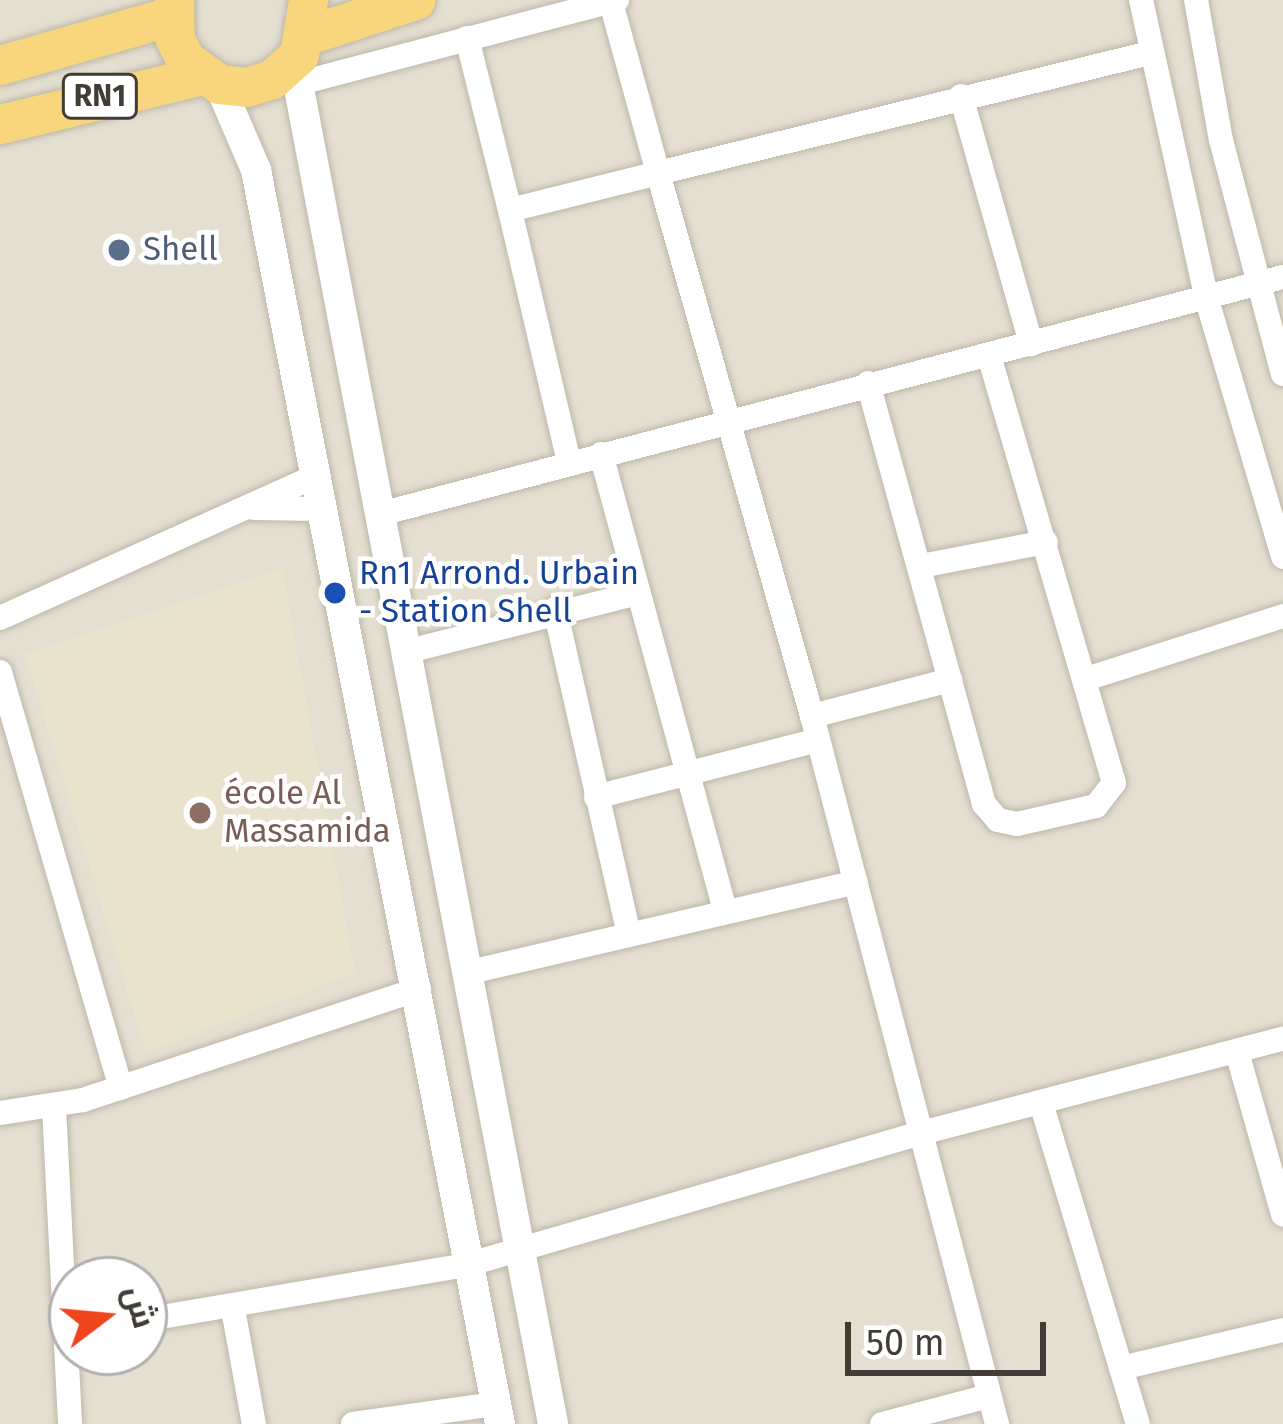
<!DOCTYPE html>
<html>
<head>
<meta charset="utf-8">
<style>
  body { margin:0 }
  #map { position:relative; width:1283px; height:1424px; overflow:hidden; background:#f1ede3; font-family:"Fira Sans",Cairo,sans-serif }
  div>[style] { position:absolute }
  .residential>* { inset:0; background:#e4dfd1 }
  .education>* { inset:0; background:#e9e3cd }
  .roads { filter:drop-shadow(0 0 3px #beb8a9) drop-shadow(0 0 3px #beb8a9) }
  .minor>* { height:24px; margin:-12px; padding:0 12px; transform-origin:12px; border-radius:12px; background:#fff }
  .tertiary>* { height:30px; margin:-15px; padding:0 15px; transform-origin:15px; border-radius:15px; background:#fff }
  .trunk>* { height:39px; margin:-19.5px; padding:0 19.5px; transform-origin:19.5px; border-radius:19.5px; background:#f8d67e }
  .dots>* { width:33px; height:33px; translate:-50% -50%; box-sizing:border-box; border:6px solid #fff; border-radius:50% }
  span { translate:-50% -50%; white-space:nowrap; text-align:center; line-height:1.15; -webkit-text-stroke:9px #fff; paint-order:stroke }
  .shield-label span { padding:3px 9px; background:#fff; border:3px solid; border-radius:9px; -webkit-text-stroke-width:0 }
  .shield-label { font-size:30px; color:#423d34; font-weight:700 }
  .service-label { font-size:33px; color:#4e5e75 }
  .left { translate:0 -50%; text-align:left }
  .transit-label { font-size:33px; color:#164399 }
  .education-label { font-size:33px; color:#785e54 }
  .north { position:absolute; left:48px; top:1256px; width:120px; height:120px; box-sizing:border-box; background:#fff; border:3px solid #b3b1ae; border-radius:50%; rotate:74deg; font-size:33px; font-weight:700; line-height:48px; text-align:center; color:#423d34 }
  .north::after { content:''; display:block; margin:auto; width:42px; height:54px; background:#ef441c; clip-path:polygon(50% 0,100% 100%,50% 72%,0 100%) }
  .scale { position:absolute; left:845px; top:1322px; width:201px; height:54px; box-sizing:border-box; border:6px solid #423d34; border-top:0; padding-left:15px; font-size:36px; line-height:42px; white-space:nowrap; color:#423d34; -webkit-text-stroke:9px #fff; paint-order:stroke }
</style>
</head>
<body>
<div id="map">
  <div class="residential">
    <i style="clip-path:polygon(evenodd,0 0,1283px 0,1283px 1424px,0 1424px,0 0,72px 1280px,144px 1280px,144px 1352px,72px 1352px,72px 1280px)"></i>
  </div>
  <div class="education">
    <i style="clip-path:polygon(282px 568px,355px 973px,146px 1052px,25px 654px)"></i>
  </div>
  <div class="roads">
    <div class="minor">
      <i style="left:1141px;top:0;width:307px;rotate:77.6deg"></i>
      <i style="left:1207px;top:300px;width:268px;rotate:73.5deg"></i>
      <i style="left:1196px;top:0;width:142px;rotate:79.9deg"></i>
      <i style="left:1221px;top:140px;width:242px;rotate:75.2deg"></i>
      <i style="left:467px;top:38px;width:177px;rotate:76deg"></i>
      <i style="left:296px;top:84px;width:332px;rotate:-14.7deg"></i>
      <i style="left:961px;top:96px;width:258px;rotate:74.2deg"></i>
      <i style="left:868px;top:383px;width:437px;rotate:74.6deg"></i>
      <i style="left:984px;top:804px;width:21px;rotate:49deg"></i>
      <i style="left:998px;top:820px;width:19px;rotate:12deg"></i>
      <i style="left:1017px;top:824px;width:81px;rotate:-12.8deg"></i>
      <i style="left:1096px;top:806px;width:29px;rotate:-52deg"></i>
      <i style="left:1114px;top:783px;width:446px;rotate:-106.3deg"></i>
      <i style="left:601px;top:454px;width:473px;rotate:74.8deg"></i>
      <i style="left:569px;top:462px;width:259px;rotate:-103.2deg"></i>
      <i style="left:510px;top:210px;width:153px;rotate:-14deg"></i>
      <i style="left:658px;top:173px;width:177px;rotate:-105.4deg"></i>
      <i style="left:254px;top:508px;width:69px;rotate:0.8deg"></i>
      <i style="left:380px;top:514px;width:934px;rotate:-14.71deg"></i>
      <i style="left:921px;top:566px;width:127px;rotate:-10.9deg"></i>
      <i style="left:555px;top:609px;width:329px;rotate:77.2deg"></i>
      <i style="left:0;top:618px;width:346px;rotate:-24.2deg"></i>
      <i style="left:405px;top:652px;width:236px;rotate:-14.2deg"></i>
      <i style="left:0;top:672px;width:433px;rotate:73.8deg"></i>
      <i style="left:1086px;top:679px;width:207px;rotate:-17.7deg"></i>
      <i style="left:812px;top:716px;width:143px;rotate:-14.6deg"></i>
      <i style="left:596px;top:797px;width:229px;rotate:-14.4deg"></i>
      <i style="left:470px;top:972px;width:396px;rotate:-13.1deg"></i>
      <i style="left:1237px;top:1052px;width:169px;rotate:74.2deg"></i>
      <i style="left:1041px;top:1103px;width:335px;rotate:73.2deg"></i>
      <i style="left:54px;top:1107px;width:317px;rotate:87.1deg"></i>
      <i style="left:0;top:1113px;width:84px;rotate:-8.9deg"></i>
      <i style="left:83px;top:1100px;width:354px;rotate:-18.3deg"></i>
      <i style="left:233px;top:1309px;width:117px;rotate:79.7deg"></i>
      <i style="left:144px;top:1320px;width:331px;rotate:-9.7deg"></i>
      <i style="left:470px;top:1264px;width:466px;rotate:-16.2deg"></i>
      <i style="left:917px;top:1134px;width:378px;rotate:-14.6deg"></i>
      <i style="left:1121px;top:1368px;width:166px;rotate:-13.2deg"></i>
      <i style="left:353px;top:1424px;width:144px;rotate:-8deg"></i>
      <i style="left:882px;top:1424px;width:111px;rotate:-14.7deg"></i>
      <i style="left:997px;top:1424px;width:732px;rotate:-104.64deg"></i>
      <i style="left:812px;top:716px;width:564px;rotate:-105.83deg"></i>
      <i style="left:658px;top:173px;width:506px;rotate:-13.71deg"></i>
    </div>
    <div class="tertiary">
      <i style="left:294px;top:62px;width:1386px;rotate:79.23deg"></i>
      <i style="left:219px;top:84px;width:94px;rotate:66.7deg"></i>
      <i style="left:256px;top:170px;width:1278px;rotate:78.99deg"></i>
    </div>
    <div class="trunk">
      <i style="left:174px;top:0;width:39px;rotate:89deg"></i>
      <i style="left:175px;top:39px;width:22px;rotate:63deg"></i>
      <i style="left:185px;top:59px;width:42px;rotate:36.3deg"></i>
      <i style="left:219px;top:84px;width:27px;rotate:6deg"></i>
      <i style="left:246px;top:87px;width:27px;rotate:-17deg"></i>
      <i style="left:272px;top:79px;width:36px;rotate:-42deg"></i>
      <i style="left:299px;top:55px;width:56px;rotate:-80.7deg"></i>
      <i style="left:308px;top:35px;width:113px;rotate:-18.1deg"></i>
      <i style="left:0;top:65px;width:178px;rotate:-16deg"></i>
      <i style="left:0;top:124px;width:209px;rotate:-13.6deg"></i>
    </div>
  </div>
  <div class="dots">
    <i style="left:119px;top:250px;background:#5c6f8a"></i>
    <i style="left:335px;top:593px;background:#1a4fb4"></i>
    <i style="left:200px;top:813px;background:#8d6e63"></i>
  </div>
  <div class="shield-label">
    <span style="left:100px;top:96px">RN1</span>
  </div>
  <div class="service-label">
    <span class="left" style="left:143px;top:250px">Shell</span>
  </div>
  <div class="transit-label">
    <span class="left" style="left:359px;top:593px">Rn1 Arrond. Urbain<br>- Station Shell</span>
  </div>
  <div class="education-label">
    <span class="left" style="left:224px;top:813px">école Al<br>Massamida</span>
  </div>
  <div class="north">ش</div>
  <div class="scale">50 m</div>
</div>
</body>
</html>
